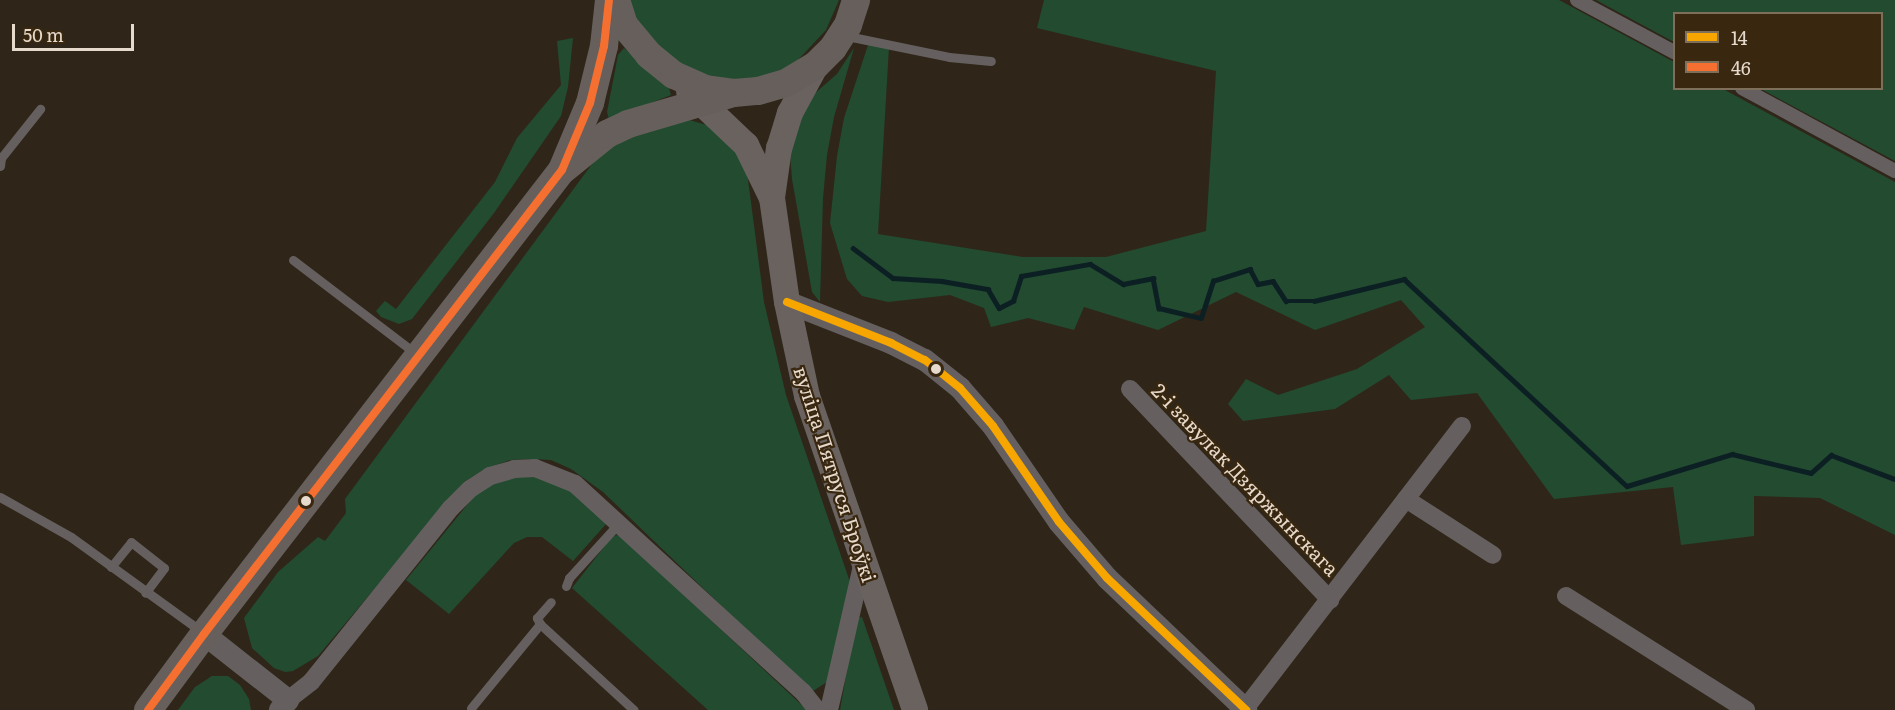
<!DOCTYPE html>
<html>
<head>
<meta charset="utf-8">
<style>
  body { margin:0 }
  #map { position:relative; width:1895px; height:710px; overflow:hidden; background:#2f2619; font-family:Literata,serif }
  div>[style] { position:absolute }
  .green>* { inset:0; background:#224b30 }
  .stream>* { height:4.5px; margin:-2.25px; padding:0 2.25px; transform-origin:2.25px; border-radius:2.25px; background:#0c2024 }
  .service>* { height:9px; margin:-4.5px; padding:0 4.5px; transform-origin:4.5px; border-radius:4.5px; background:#65605f }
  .pedestrian>* { height:14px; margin:-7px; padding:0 7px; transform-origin:7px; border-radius:7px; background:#65605f }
  .minor>* { height:18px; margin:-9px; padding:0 9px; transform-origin:9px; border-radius:9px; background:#65605f }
  .tertiary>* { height:22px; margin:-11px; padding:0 11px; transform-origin:11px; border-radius:11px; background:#65605f }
  .secondary>* { height:26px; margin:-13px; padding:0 13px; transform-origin:13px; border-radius:13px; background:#69625f }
  .primary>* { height:28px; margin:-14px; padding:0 14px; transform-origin:14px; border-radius:14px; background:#665f5b }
  .bus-1>* { height:8px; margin:-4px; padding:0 4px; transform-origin:4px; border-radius:4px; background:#f7a600 }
  .bus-2>* { height:8px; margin:-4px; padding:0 4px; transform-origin:4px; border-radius:4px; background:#f46f30 }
  .dots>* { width:16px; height:16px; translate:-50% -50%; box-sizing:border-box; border:3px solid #39270f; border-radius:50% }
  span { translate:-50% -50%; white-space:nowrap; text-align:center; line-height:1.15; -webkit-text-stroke:4.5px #39270f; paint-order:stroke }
  .street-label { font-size:20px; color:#e6dacd }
  .legend { position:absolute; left:1673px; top:12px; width:210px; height:78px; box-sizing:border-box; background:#39270f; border:2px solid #7e6f5b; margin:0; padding:8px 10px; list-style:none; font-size:18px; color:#e6dacd }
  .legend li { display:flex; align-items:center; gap:12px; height:30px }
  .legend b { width:30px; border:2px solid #7e6f5b }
  .scale { position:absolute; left:12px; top:24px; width:122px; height:27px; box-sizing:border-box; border:3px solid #e6dacd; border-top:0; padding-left:8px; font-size:18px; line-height:21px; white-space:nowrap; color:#e6dacd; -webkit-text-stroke:4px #39270f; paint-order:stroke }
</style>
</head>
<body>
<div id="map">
  <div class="green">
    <i style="clip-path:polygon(628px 0,839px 0,826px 30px,797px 61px,779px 72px,737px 82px,695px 75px,645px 36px)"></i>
    <i style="clip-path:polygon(1044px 0,1559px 0,1674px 62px,1674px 88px,1723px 89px,1895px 182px,1895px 535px,1820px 498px,1754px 496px,1754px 536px,1681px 545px,1673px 487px,1554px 499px,1477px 393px,1411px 400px,1389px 375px,1335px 409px,1243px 421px,1228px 404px,1246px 379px,1278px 395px,1357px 369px,1425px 327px,1401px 300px,1315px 330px,1236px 292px,1158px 330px,1084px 307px,1074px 330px,1028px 318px,991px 327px,984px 308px,950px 295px,888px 302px,862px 296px,847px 279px,830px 223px,837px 156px,844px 118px,868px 45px,889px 47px,878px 234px,1023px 257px,1106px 257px,1206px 231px,1216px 71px,1037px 28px)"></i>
    <i style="clip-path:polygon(1596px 0,1895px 0,1895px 161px,1761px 89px,1882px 88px,1882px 14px,1674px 14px,1674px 42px)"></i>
    <i style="clip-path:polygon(573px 38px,568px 87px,561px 116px,494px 213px,412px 319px,399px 324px,381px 317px,376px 311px,383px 303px,385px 301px,396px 309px,495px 182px,517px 138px,561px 85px,557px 41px)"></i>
    <i style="clip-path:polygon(624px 48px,669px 88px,671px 95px,609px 120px,607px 112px,618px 55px)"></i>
    <i style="clip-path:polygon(854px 48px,834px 117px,827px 155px,823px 198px,820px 302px,812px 292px,792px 179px,790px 154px,796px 128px,814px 94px,837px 74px)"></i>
    <i style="clip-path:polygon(686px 119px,710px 126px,736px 149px,747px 172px,764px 302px,786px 395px,851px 585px,827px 682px,813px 691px,806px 687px,603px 492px,571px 469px,551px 460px,534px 459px,510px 460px,485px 469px,464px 482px,318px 656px,293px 671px,285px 672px,274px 668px,252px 648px,244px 618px,278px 572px,318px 537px,325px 541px,346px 513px,345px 499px,592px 164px,614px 144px,642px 130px)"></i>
    <i style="clip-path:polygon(532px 475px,569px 488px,607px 523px,573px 561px,542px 537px,527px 537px,514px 543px,449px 614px,406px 580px,476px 494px,494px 483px,516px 477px)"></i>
    <i style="clip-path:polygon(616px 535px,621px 536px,807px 710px,708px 710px,572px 588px,611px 538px)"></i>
    <i style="clip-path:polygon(862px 617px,894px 710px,840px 710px,856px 618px)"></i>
    <i style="clip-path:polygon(212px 676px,228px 676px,240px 685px,249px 699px,251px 710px,178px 710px,195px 687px)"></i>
  </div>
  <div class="stream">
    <i style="left:853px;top:248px;width:50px;rotate:36.9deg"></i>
    <i style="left:893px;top:278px;width:49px;rotate:3.5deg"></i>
    <i style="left:942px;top:281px;width:47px;rotate:9.9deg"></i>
    <i style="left:988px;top:289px;width:22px;rotate:60deg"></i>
    <i style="left:999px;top:308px;width:16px;rotate:-27deg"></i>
    <i style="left:1013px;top:301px;width:26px;rotate:-72deg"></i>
    <i style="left:1021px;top:276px;width:70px;rotate:-9.9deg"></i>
    <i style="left:1090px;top:264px;width:39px;rotate:31deg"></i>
    <i style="left:1123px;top:284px;width:31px;rotate:-11deg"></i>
    <i style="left:1153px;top:278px;width:31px;rotate:79deg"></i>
    <i style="left:1159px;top:308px;width:43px;rotate:13.4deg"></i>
    <i style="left:1201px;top:318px;width:39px;rotate:-72deg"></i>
    <i style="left:1213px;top:281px;width:39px;rotate:-18deg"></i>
    <i style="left:1250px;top:269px;width:17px;rotate:62deg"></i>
    <i style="left:1258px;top:284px;width:15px;rotate:-11deg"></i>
    <i style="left:1273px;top:281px;width:24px;rotate:57deg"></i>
    <i style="left:1286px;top:301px;width:28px"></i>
    <i style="left:1314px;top:301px;width:93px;rotate:-13.7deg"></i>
    <i style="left:1404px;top:279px;width:304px;rotate:42.9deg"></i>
    <i style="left:1627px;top:486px;width:110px;rotate:-16.9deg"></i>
    <i style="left:1732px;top:454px;width:81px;rotate:13.5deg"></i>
    <i style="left:1811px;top:473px;width:27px;rotate:-42deg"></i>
    <i style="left:1831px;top:455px;width:68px;rotate:20.6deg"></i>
  </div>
  <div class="service">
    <i style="left:847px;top:36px;width:104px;rotate:11.6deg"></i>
    <i style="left:949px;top:57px;width:42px;rotate:5.4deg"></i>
    <i style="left:0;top:166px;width:8px;rotate:-83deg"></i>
    <i style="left:1px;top:158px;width:63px;rotate:-51.5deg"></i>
    <i style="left:293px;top:260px;width:153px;rotate:37.3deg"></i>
    <i style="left:0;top:497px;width:81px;rotate:29.4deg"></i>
    <i style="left:71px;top:537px;width:162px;rotate:35.9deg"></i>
    <i style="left:111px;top:567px;width:32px;rotate:-51deg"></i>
    <i style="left:131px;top:542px;width:42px;rotate:38.2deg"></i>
    <i style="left:164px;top:568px;width:31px;rotate:127deg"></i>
    <i style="left:566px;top:586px;width:9px;rotate:-69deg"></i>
    <i style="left:569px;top:578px;width:73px;rotate:-47.8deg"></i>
    <i style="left:540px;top:624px;width:7px;rotate:-117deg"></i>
    <i style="left:537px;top:618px;width:21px;rotate:-49deg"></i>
    <i style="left:471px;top:708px;width:109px;rotate:-50.6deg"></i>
    <i style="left:540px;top:624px;width:127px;rotate:42.5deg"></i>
  </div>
  <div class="pedestrian">
    <i style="left:1577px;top:0;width:110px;rotate:28.2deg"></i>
    <i style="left:1742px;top:88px;width:174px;rotate:28.5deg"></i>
  </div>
  <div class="minor">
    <i style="left:1130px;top:389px;width:291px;rotate:46.5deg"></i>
    <i style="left:1406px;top:499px;width:103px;rotate:32.8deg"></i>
    <i style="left:1566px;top:596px;width:213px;rotate:32.3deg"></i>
    <i style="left:288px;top:700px;width:29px;rotate:-38deg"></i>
    <i style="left:311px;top:682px;width:223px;rotate:-51.2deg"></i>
    <i style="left:451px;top:508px;width:27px;rotate:-45deg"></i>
    <i style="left:470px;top:489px;width:24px;rotate:-33deg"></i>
    <i style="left:490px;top:476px;width:25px;rotate:-16deg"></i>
    <i style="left:514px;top:469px;width:21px;rotate:-3deg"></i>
    <i style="left:535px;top:468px;width:43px;rotate:21.8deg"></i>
    <i style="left:575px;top:484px;width:309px;rotate:42.4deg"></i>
    <i style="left:803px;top:692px;width:23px;rotate:52deg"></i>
    <i style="left:829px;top:710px;width:152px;rotate:-77.1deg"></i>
    <i style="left:1244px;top:710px;width:358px;rotate:-52.5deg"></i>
  </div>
  <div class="tertiary">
    <i style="left:787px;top:302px;width:112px;rotate:21.5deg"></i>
    <i style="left:891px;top:343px;width:38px;rotate:27deg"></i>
    <i style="left:925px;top:360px;width:45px;rotate:38.7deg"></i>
    <i style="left:960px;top:388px;width:50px;rotate:49deg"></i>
    <i style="left:993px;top:426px;width:116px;rotate:55.5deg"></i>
    <i style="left:1059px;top:522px;width:74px;rotate:49.4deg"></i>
    <i style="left:1107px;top:578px;width:192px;rotate:43.5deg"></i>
    <i style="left:204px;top:634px;width:107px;rotate:38.2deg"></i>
    <i style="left:288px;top:700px;width:13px;rotate:129deg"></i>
  </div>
  <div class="secondary">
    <i style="left:816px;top:65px;width:55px;rotate:118.4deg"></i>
    <i style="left:790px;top:113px;width:37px;rotate:107deg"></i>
    <i style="left:779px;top:148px;width:50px;rotate:98deg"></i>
    <i style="left:772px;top:198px;width:105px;rotate:81.8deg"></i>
    <i style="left:787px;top:302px;width:96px;rotate:78deg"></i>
    <i style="left:807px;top:396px;width:332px;rotate:71deg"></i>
    <i style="left:689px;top:91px;width:79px;rotate:43.5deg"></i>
    <i style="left:746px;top:145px;width:59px;rotate:63.9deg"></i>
  </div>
  <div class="primary">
    <i style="left:616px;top:0;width:26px;rotate:72deg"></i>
    <i style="left:624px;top:25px;width:39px;rotate:50deg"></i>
    <i style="left:649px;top:55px;width:32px;rotate:39deg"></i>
    <i style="left:674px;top:75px;width:35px;rotate:24deg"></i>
    <i style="left:706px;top:89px;width:28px;rotate:8deg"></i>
    <i style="left:734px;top:93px;width:24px;rotate:-5deg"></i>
    <i style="left:758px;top:91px;width:29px;rotate:-16deg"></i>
    <i style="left:786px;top:83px;width:35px;rotate:-31deg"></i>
    <i style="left:816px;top:65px;width:24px;rotate:-45deg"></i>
    <i style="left:833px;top:48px;width:27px;rotate:-57deg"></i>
    <i style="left:848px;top:25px;width:26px;rotate:-72deg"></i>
    <i style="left:564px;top:169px;width:55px;rotate:-39.1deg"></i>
    <i style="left:607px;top:134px;width:23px;rotate:-25deg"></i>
    <i style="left:628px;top:124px;width:106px;rotate:-16.4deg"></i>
    <i style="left:148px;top:710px;width:94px;rotate:-53.6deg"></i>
    <i style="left:204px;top:634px;width:586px;rotate:-52.35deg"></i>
    <i style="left:562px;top:170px;width:73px;rotate:-67.3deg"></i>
    <i style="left:590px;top:103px;width:59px;rotate:-76.2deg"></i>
    <i style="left:604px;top:46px;width:46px;rotate:-83.8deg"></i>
  </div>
  <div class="bus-1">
    <i style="left:787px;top:302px;width:112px;rotate:21.5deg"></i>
    <i style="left:891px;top:343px;width:38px;rotate:27deg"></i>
    <i style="left:925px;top:360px;width:45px;rotate:38.7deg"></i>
    <i style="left:960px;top:388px;width:50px;rotate:49deg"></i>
    <i style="left:993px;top:426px;width:116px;rotate:55.5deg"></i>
    <i style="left:1059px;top:522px;width:74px;rotate:49.4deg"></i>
    <i style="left:1107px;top:578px;width:192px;rotate:43.5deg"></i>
  </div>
  <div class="bus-2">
    <i style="left:148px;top:710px;width:94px;rotate:-53.6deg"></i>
    <i style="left:204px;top:634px;width:586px;rotate:-52.35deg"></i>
    <i style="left:562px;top:170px;width:73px;rotate:-67.3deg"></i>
    <i style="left:590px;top:103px;width:59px;rotate:-76.2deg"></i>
    <i style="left:604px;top:46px;width:46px;rotate:-83.8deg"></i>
  </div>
  <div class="dots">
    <i style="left:936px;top:369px;background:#e6dacd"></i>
    <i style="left:306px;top:501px;background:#e6dacd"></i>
  </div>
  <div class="street-label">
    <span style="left:836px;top:474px;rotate:72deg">вуліца Пятруся Броўкі</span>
    <span style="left:1246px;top:479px;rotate:46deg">2-і завулак Дзяржынскага</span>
  </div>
  <ul class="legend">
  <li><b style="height:8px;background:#f7a600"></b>14</li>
  <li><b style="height:8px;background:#f46f30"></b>46</li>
  </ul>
  <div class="scale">50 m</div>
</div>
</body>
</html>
